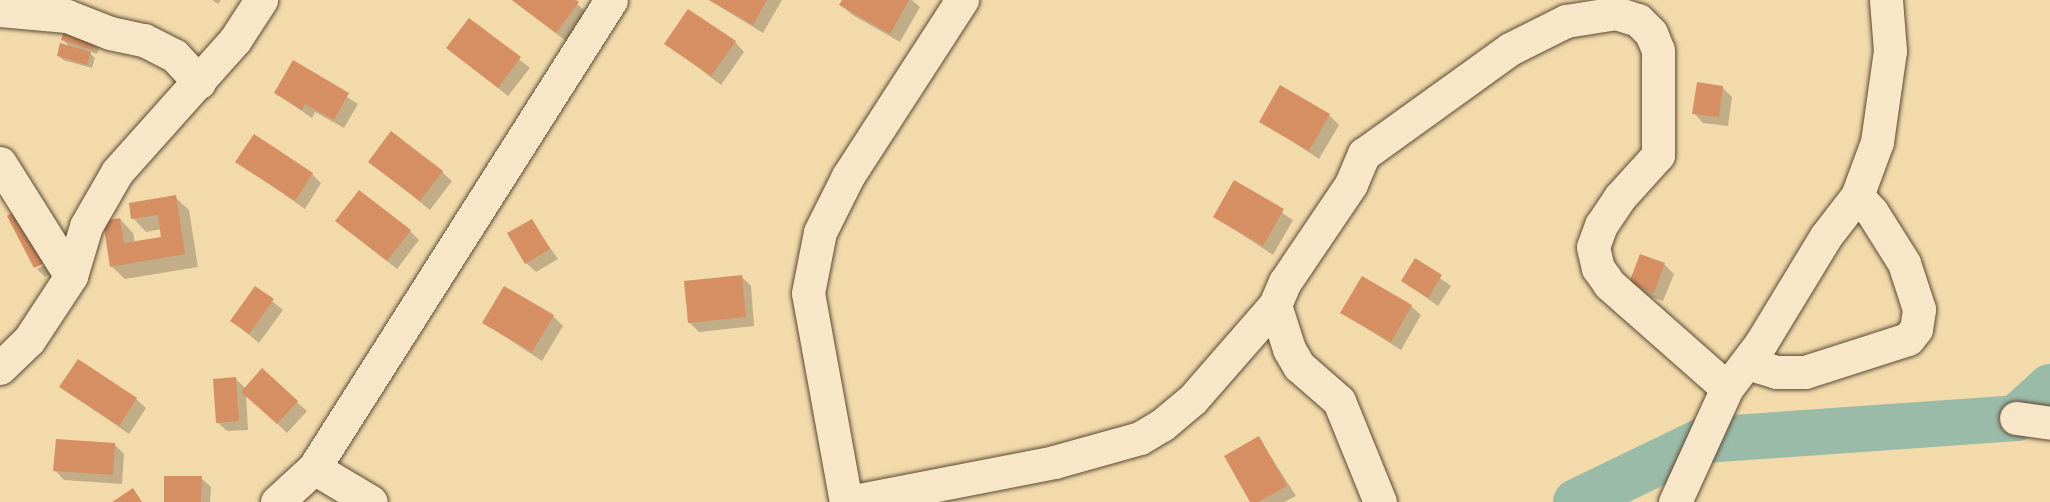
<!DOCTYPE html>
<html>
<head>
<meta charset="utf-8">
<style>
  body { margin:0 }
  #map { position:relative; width:2050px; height:502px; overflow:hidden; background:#f2daab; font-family:"IM FELL English",serif }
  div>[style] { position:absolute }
  .shadow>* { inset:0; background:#0003 }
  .river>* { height:46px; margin:-23px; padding:0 23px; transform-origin:23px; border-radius:23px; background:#9bbba9 }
  .building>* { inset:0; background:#d68f63 }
  .roads { filter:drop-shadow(0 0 2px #5b4934) drop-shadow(0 0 2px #5b4934) }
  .minor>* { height:33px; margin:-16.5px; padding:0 16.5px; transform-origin:16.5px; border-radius:16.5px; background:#f7e7c8 }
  span { translate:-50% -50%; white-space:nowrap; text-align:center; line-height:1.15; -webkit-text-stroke:4.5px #f7e7c8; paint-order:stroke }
</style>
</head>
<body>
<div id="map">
  <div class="shadow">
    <i style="clip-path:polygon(212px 0,221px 0,218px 4px)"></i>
    <i style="clip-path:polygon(512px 0,573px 0,587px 13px,566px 41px)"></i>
    <i style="clip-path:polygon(709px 0,782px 0,763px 33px)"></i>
    <i style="clip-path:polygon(844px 0,912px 0,920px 7px,900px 42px,851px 14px,841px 4px)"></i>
    <i style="clip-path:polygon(469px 20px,530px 68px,508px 96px,448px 48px)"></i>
    <i style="clip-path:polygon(63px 40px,102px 40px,97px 54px,88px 51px,95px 58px,92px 68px,63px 60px,59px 56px,71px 48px)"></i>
    <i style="clip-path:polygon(735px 42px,744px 52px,721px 85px,666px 43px)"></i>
    <i style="clip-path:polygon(293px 62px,358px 104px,344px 128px,315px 112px,312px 118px,275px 93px)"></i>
    <i style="clip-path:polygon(1722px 87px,1732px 97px,1728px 126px,1703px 123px,1694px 113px)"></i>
    <i style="clip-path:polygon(1329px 115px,1339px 125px,1319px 159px,1261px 121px)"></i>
    <i style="clip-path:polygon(237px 161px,312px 174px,321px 183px,305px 209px)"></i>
    <i style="clip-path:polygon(370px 162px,442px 172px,452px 181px,430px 210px)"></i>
    <i style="clip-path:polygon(1235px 182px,1293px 220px,1273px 255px,1215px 217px)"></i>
    <i style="clip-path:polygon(175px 197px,189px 210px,198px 267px,125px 279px,111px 266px,120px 219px,133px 233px,135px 243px,163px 238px,162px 229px,146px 232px,133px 218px)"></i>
    <i style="clip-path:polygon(531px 220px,558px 259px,536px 272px,526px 263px)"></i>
    <i style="clip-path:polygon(337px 221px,410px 231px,419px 240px,397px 269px)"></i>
    <i style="clip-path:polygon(56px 259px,61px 269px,45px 277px,37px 269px)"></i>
    <i style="clip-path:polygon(1416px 261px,1451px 286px,1438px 306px,1403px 281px)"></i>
    <i style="clip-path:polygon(1664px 264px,1674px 274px,1663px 301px,1640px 293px,1631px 283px)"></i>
    <i style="clip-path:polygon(741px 276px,751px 286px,754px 326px,699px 332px,689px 322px)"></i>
    <i style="clip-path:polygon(256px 288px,283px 310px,259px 343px,232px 321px)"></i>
    <i style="clip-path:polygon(1411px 306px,1421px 315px,1401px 350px,1342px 313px)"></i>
    <i style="clip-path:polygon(553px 316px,563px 326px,542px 361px,484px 323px)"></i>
    <i style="clip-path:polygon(236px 379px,246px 389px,297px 402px,307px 411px,287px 433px,246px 394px,248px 430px,227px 431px,217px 422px)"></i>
    <i style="clip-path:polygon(61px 387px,136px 399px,146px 408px,129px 434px)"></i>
    <i style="clip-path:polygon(1259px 438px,1296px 496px,1284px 502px,1252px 502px)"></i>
    <i style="clip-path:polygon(114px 444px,124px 454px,122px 484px,64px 480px,55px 470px)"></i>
    <i style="clip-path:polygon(201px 478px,211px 487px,210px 502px,166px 502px)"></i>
  </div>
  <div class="river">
    <i style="left:1576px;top:502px;width:142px;rotate:-25.8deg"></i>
    <i style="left:1704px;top:440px;width:313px;rotate:-4deg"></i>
    <i style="left:2016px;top:418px;width:46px;rotate:-42.4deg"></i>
  </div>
  <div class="building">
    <i style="clip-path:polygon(512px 0,576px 0,579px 2px,556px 33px)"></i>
    <i style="clip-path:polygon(709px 0,767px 0,753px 25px)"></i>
    <i style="clip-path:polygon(842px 0,909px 0,890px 34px,839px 5px)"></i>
    <i style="clip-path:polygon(688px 9px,736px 41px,711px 76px,664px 44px)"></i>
    <i style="clip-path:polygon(469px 18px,521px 57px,498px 88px,446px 48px)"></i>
    <i style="clip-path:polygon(66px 25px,98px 34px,93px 50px,61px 40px)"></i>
    <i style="clip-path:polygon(60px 43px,91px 52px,87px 65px,57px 56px)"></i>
    <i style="clip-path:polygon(293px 60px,349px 93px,334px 120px,305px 104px,302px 110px,274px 93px)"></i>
    <i style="clip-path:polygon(1697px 82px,1723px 86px,1719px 117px,1692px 114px)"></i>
    <i style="clip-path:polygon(1280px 85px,1330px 114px,1309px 151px,1259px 122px)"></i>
    <i style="clip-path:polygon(391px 131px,443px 171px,420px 201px,368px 162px)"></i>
    <i style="clip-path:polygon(254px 134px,313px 173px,295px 201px,235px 162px)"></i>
    <i style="clip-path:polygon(1234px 180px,1284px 209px,1263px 246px,1213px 217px)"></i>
    <i style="clip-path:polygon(359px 190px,411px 230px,387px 261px,335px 221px)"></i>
    <i style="clip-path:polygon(176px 195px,185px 254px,110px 267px,103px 221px,120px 218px,124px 243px,161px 237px,158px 215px,131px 219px,129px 203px)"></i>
    <i style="clip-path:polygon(25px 206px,53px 259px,34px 268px,7px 216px)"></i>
    <i style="clip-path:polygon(532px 219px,550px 249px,525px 264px,507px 233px)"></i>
    <i style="clip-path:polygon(1640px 254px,1665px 263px,1654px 293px,1629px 283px)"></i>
    <i style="clip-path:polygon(1415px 258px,1442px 275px,1428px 298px,1401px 281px)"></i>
    <i style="clip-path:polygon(742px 275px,746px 317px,688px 323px,684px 281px)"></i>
    <i style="clip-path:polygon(1362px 276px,1412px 305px,1391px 342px,1340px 313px)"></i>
    <i style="clip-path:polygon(255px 286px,274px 299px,249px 334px,230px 321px)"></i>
    <i style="clip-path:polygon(504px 286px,554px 315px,532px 352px,482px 323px)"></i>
    <i style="clip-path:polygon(78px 359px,137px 398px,119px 426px,59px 387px)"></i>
    <i style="clip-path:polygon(262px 368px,298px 401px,277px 424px,241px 392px)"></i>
    <i style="clip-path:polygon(236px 377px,239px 421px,216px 423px,213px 379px)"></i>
    <i style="clip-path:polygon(1259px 436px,1287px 486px,1258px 502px,1250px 502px,1224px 456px)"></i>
    <i style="clip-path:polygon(56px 439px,115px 443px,113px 475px,53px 471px)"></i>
    <i style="clip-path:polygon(164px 476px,202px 476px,201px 502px,164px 502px)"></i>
    <i style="clip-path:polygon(133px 488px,142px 502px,112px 502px)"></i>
  </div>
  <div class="roads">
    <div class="minor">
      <i style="left:0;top:10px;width:67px;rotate:5.1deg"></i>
      <i style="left:67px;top:16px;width:46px;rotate:21.6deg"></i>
      <i style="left:110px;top:33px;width:35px;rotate:12deg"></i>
      <i style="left:144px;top:40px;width:34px;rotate:27deg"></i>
      <i style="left:174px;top:55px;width:37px;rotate:47deg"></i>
      <i style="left:0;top:163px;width:133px;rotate:57.9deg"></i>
      <i style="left:1275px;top:305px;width:46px;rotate:72.3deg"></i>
      <i style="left:1289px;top:349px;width:20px;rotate:60deg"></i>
      <i style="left:1299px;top:366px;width:53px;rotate:41.2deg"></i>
      <i style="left:1339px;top:401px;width:109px;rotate:67.9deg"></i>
      <i style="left:1747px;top:363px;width:30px;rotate:17deg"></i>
      <i style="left:1776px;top:372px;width:29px"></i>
      <i style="left:1805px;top:372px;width:108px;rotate:-17.8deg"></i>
      <i style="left:1908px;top:339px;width:13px;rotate:-51deg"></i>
      <i style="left:1916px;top:329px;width:20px;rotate:-81deg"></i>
      <i style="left:1919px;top:309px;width:48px;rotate:-108.1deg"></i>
      <i style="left:1904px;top:263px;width:60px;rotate:-122.1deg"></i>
      <i style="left:1872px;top:212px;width:22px;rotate:-133deg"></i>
      <i style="left:0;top:368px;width:40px;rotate:-44deg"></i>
      <i style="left:29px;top:340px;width:77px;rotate:-56.7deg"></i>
      <i style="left:71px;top:276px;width:52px;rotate:-73.3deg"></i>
      <i style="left:86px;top:226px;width:62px;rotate:-60.1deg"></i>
      <i style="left:117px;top:172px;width:177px;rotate:-48.2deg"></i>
      <i style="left:235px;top:40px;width:48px;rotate:-57deg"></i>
      <i style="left:2016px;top:418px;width:34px;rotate:8deg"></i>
      <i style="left:314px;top:468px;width:66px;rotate:30.8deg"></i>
      <i style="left:277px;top:502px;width:50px;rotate:-42.6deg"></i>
      <i style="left:314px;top:468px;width:554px;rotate:-57.6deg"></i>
      <i style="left:846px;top:502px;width:212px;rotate:-100.3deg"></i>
      <i style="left:808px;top:293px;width:62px;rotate:-78.9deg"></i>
      <i style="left:820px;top:232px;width:63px;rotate:-63.4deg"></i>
      <i style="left:848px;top:176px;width:210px;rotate:-57.1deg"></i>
      <i style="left:849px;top:502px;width:209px;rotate:-11deg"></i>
      <i style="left:1054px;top:462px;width:89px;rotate:-15.6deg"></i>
      <i style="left:1140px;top:438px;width:26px;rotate:-31deg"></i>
      <i style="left:1162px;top:425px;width:39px;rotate:-40deg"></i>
      <i style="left:1192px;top:400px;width:126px;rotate:-48.9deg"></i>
      <i style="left:1275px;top:305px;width:25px;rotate:-67deg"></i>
      <i style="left:1285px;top:282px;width:118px;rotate:-56deg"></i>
      <i style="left:1351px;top:184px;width:33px;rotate:-67deg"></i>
      <i style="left:1364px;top:154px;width:180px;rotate:-35.7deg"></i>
      <i style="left:1510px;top:49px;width:63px;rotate:-26.6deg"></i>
      <i style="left:1566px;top:21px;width:51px;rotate:-9.1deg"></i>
      <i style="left:1616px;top:13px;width:23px;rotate:18deg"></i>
      <i style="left:1638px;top:20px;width:18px;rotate:45deg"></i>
      <i style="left:1651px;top:33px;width:18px;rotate:68deg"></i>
      <i style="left:1658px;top:50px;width:105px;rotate:90deg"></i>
      <i style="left:1658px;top:155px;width:57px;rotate:132.1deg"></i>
      <i style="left:1620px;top:197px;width:34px;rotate:124deg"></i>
      <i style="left:1601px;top:225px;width:23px;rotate:110deg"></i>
      <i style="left:1593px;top:247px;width:22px;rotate:77deg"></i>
      <i style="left:1598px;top:268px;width:19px;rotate:55deg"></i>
      <i style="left:1609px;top:284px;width:157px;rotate:41.4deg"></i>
      <i style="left:1675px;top:502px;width:125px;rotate:-65.5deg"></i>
      <i style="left:1727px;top:388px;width:56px;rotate:-52.9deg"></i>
      <i style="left:1761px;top:343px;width:125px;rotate:-58.7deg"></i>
      <i style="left:1826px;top:236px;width:51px;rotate:-52.2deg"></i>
      <i style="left:1857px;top:196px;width:58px;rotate:-69.7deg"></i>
      <i style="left:1877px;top:142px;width:92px;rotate:-81.9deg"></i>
      <i style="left:1890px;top:51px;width:51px;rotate:-94.5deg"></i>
    </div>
  </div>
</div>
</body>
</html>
